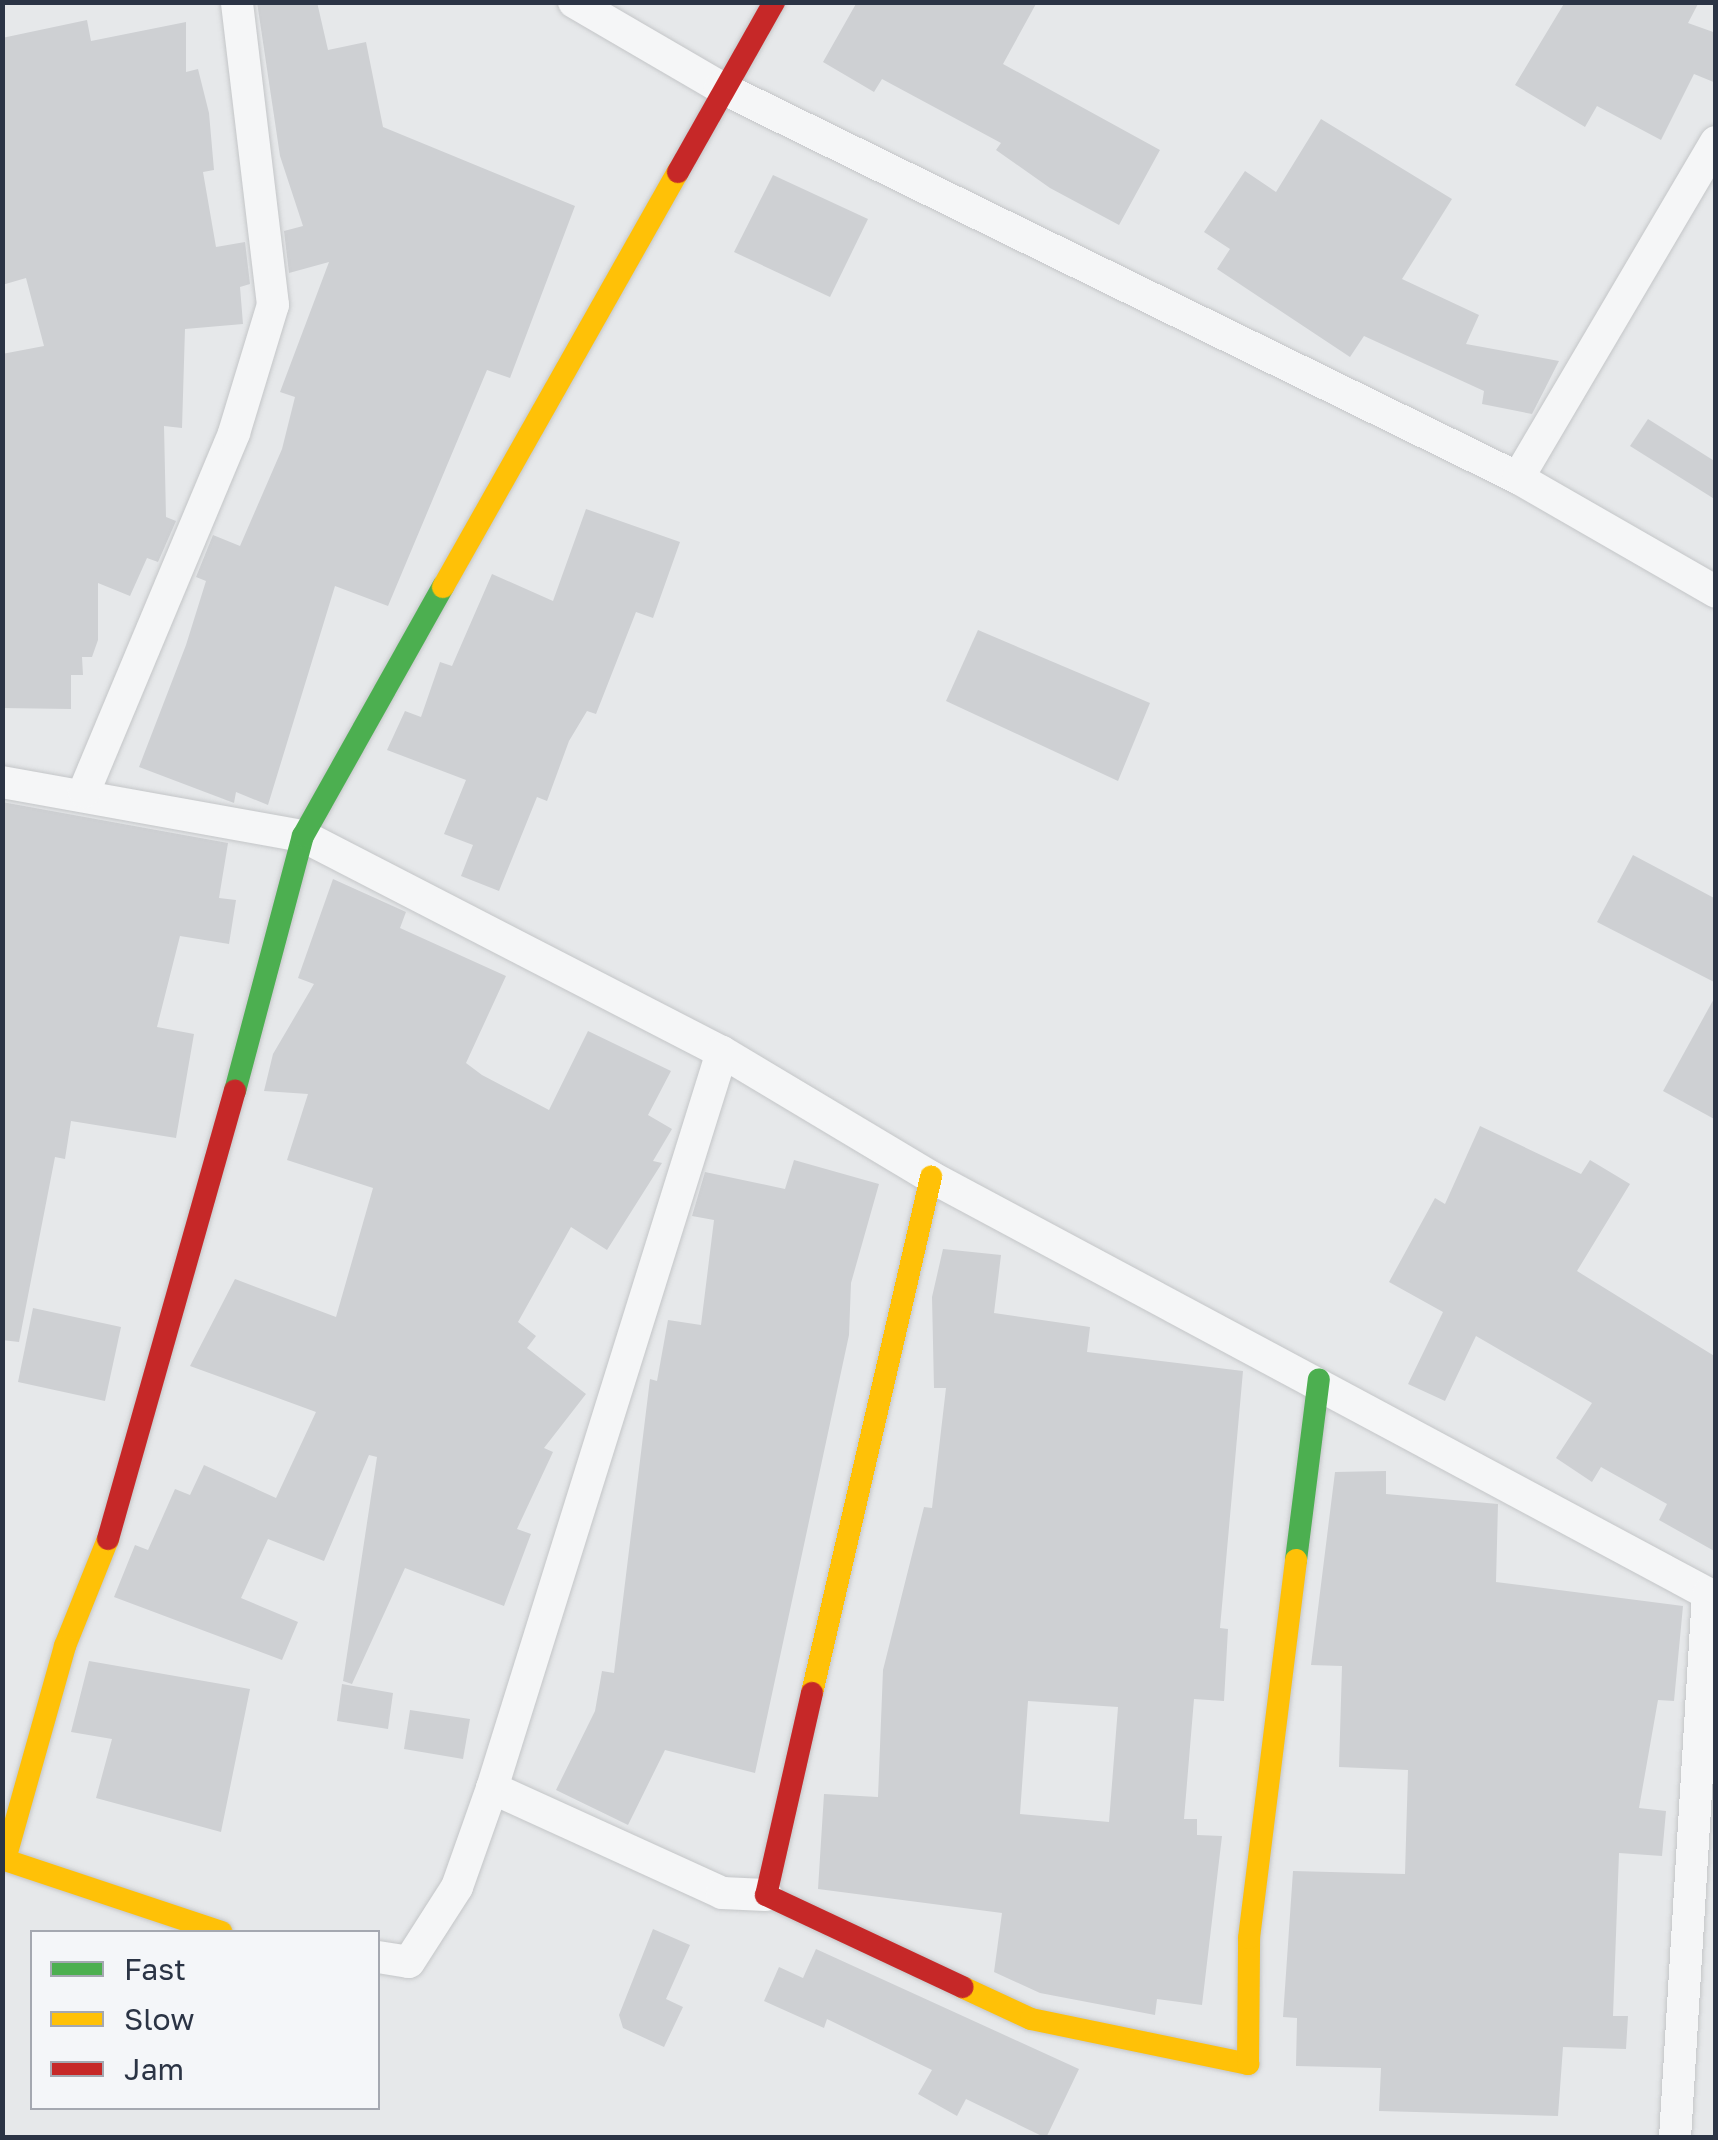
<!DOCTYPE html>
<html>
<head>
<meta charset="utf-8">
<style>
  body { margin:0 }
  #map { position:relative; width:1718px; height:2140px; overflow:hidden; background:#e6e8ea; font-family:"Golos Text",sans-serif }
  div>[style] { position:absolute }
  .building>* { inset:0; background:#ced0d3 }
  .roads { filter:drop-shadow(0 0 2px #c4c6c8) drop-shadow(0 0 2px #c4c6c8) }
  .street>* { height:32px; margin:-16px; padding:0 16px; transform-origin:16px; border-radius:16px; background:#f5f6f7 }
  .fast>* { height:22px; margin:-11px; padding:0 11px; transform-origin:11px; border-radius:11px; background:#4caf50 }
  .slow>* { height:22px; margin:-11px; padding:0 11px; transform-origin:11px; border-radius:11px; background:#ffc107 }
  .jam>* { height:22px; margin:-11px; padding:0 11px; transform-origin:11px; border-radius:11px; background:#c62828 }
  span { translate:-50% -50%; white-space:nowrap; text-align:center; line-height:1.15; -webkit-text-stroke:10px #f4f6f9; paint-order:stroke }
  .frame { position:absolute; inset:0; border:5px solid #2b3445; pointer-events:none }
  .legend { position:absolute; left:30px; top:1930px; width:350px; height:180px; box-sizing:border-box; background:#f4f6f9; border:2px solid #a4a8b1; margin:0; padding:12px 18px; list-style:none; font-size:30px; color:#2b3445 }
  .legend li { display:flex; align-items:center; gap:20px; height:50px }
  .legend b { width:50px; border:2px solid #a4a8b1 }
</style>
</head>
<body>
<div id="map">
  <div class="building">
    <i style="clip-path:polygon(257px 2px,317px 2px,328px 50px,366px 42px,383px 127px,575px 206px,510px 378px,487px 370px,388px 606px,335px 586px,268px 805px,236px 792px,234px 803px,139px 767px,186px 645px,206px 581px,196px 577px,213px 535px,240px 546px,282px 449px,295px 397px,280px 392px,329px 262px,289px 273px,284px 231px,303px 226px,280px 156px)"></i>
    <i style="clip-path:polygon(857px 2px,1037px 2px,1003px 64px,1160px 150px,1119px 225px,1050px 188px,996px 150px,1001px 143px,882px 79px,874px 92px,823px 62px)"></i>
    <i style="clip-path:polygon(1565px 2px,1699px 2px,1688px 23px,1716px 33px,1716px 83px,1694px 74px,1661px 140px,1597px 106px,1585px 127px,1515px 85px)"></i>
    <i style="clip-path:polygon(87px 20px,91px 41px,186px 22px,186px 72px,198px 69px,209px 113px,214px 170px,203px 172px,216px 247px,245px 242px,250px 284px,240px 287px,243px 324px,185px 329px,182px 428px,164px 426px,166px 517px,176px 521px,158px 562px,147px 558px,130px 596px,98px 583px,98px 640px,92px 657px,82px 657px,83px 675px,71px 675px,71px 709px,2px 708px,2px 354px,44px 346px,26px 278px,2px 285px,2px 38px)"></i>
    <i style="clip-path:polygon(1321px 119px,1452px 199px,1402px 279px,1479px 315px,1466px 344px,1559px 361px,1532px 414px,1482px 404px,1484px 391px,1364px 336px,1350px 357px,1217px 269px,1230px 249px,1204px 232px,1245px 171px,1276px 192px)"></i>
    <i style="clip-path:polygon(773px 175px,868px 219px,830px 297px,734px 252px)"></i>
    <i style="clip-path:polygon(1648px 419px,1716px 462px,1716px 500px,1630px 446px)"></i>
    <i style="clip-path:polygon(586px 509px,680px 542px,653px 618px,636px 612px,596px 714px,587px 711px,569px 741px,547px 801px,537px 797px,499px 891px,461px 876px,473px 845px,444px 834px,466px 780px,387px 750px,405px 711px,421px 717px,440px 662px,452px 666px,492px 574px,553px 601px)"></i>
    <i style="clip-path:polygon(978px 630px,1150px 703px,1118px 781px,946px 701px)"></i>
    <i style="clip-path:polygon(2px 802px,228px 843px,219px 898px,236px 900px,229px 944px,180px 936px,157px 1027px,194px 1034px,176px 1138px,71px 1121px,65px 1159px,55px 1157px,19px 1342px,2px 1340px)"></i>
    <i style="clip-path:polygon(1633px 855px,1716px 899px,1716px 983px,1597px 922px)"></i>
    <i style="clip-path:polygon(333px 879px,406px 912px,400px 928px,506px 976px,466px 1063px,482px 1075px,549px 1110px,588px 1031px,671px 1071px,648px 1115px,672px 1129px,653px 1161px,662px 1163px,607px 1250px,571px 1227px,518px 1322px,536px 1336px,527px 1348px,586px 1394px,544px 1448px,553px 1452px,517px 1529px,531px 1534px,504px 1606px,405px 1568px,352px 1684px,343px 1681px,377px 1457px,369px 1455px,324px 1561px,268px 1539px,241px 1598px,298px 1622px,282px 1660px,114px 1597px,135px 1545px,148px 1550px,175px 1489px,190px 1495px,204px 1465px,276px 1498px,316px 1412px,190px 1366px,235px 1279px,336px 1317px,373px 1188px,287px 1160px,308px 1094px,264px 1091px,273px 1054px,314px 984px,298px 978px)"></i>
    <i style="clip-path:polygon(1716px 995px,1716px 1120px,1663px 1091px)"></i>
    <i style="clip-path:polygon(1480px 1126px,1581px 1174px,1590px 1160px,1630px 1184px,1577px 1271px,1716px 1357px,1716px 1552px,1659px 1520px,1667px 1504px,1601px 1467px,1592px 1482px,1556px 1458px,1592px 1403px,1476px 1336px,1445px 1401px,1408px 1384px,1443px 1312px,1389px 1282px,1435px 1198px,1445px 1204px)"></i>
    <i style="clip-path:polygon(794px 1160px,879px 1184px,851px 1283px,849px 1335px,755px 1773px,665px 1750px,628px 1825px,556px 1790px,595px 1711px,602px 1671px,614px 1673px,650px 1379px,657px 1381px,668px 1320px,701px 1325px,714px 1220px,692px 1216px,705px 1172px,785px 1189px)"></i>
    <i style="clip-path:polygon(evenodd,943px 1249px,1001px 1255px,994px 1313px,1090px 1327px,1087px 1352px,1243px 1371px,1220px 1628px,1228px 1629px,1224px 1701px,1194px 1699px,1184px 1819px,1197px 1819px,1197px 1835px,1222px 1836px,1202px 2005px,1157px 1999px,1155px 2015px,1040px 1993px,994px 1972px,1002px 1913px,818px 1889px,824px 1794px,878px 1797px,883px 1670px,924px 1507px,932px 1508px,946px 1388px,934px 1388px,932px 1297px,943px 1249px,1028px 1701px,1118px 1707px,1109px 1822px,1020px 1814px,1028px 1701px)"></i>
    <i style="clip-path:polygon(33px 1308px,121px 1327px,105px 1401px,18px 1382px)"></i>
    <i style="clip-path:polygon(1386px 1471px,1386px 1494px,1498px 1504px,1496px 1582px,1683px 1606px,1674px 1701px,1658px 1700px,1639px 1808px,1666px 1811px,1662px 1856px,1619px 1853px,1613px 2016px,1628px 2016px,1626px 2049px,1563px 2047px,1558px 2116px,1379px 2111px,1381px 2068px,1296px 2066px,1297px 2018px,1283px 2017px,1293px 1871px,1405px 1874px,1408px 1770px,1339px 1767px,1342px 1666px,1311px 1665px,1335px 1472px)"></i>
    <i style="clip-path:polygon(89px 1661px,250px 1689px,221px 1832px,96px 1798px,112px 1739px,71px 1732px)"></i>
    <i style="clip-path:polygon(342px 1684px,393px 1693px,388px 1729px,337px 1721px)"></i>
    <i style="clip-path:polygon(410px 1710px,470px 1719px,463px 1759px,404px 1749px)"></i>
    <i style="clip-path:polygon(653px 1929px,690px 1945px,666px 1999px,683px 2007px,664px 2047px,623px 2028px,619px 2015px)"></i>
    <i style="clip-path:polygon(816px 1949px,1079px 2069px,1046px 2138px,966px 2099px,957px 2116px,918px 2094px,932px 2070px,827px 2019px,824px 2028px,764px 2001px,779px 1967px,803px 1978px)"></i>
  </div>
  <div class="roads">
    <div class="street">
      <i style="left:574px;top:2px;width:169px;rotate:30.2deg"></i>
      <i style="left:720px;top:87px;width:889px;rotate:26.1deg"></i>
      <i style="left:1518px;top:478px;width:228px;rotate:29.9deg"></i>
      <i style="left:1518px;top:478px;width:390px;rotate:-59.5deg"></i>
      <i style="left:2px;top:782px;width:306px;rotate:10.2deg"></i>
      <i style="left:303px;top:836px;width:471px;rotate:27.3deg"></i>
      <i style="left:722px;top:1052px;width:244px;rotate:30.9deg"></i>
      <i style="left:931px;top:1177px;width:891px;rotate:28.2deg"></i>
      <i style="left:84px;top:792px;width:389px;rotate:-67.3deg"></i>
      <i style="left:234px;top:433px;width:134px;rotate:-73.1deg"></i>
      <i style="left:273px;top:305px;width:305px;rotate:-96.8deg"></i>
      <i style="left:722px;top:1052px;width:771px;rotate:107.35deg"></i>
      <i style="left:492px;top:1788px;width:253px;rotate:24.5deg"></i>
      <i style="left:722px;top:1893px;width:44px;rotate:2.6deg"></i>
      <i style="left:378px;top:1957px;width:31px;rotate:9deg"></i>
      <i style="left:409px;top:1962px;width:89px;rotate:-57.4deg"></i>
      <i style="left:457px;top:1887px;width:105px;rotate:-70.5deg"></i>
      <i style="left:1675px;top:2138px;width:545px;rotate:-86.53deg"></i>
    </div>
    <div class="fast">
      <i style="left:235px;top:1091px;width:264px;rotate:-75.1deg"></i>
      <i style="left:303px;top:836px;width:286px;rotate:-60.7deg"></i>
      <i style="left:1296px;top:1560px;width:182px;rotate:-82.8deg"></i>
    </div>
    <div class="slow">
      <i style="left:443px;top:587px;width:477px;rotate:-60.5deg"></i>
      <i style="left:108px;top:1539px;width:115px;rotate:111.9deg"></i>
      <i style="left:65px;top:1646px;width:222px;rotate:105.7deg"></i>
      <i style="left:5px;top:1860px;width:228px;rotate:18.4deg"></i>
      <i style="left:812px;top:1693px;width:530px;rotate:-77.01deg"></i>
      <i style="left:962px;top:1987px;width:76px;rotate:24.9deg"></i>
      <i style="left:1031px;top:2019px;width:222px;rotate:11.7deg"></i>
      <i style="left:1248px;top:2064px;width:126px;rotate:-89.5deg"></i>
      <i style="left:1249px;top:1938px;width:381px;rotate:-82.9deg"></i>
    </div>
    <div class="jam">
      <i style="left:678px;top:172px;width:195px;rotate:-60.5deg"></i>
      <i style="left:108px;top:1539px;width:466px;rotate:-74.2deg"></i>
      <i style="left:812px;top:1693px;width:207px;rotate:102.8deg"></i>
      <i style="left:766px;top:1895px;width:217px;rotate:25.1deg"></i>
    </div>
  </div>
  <div class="frame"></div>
  <ul class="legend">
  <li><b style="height:12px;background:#4caf50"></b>Fast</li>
  <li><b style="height:12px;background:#ffc107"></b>Slow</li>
  <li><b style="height:12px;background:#c62828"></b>Jam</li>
  </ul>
</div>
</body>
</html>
